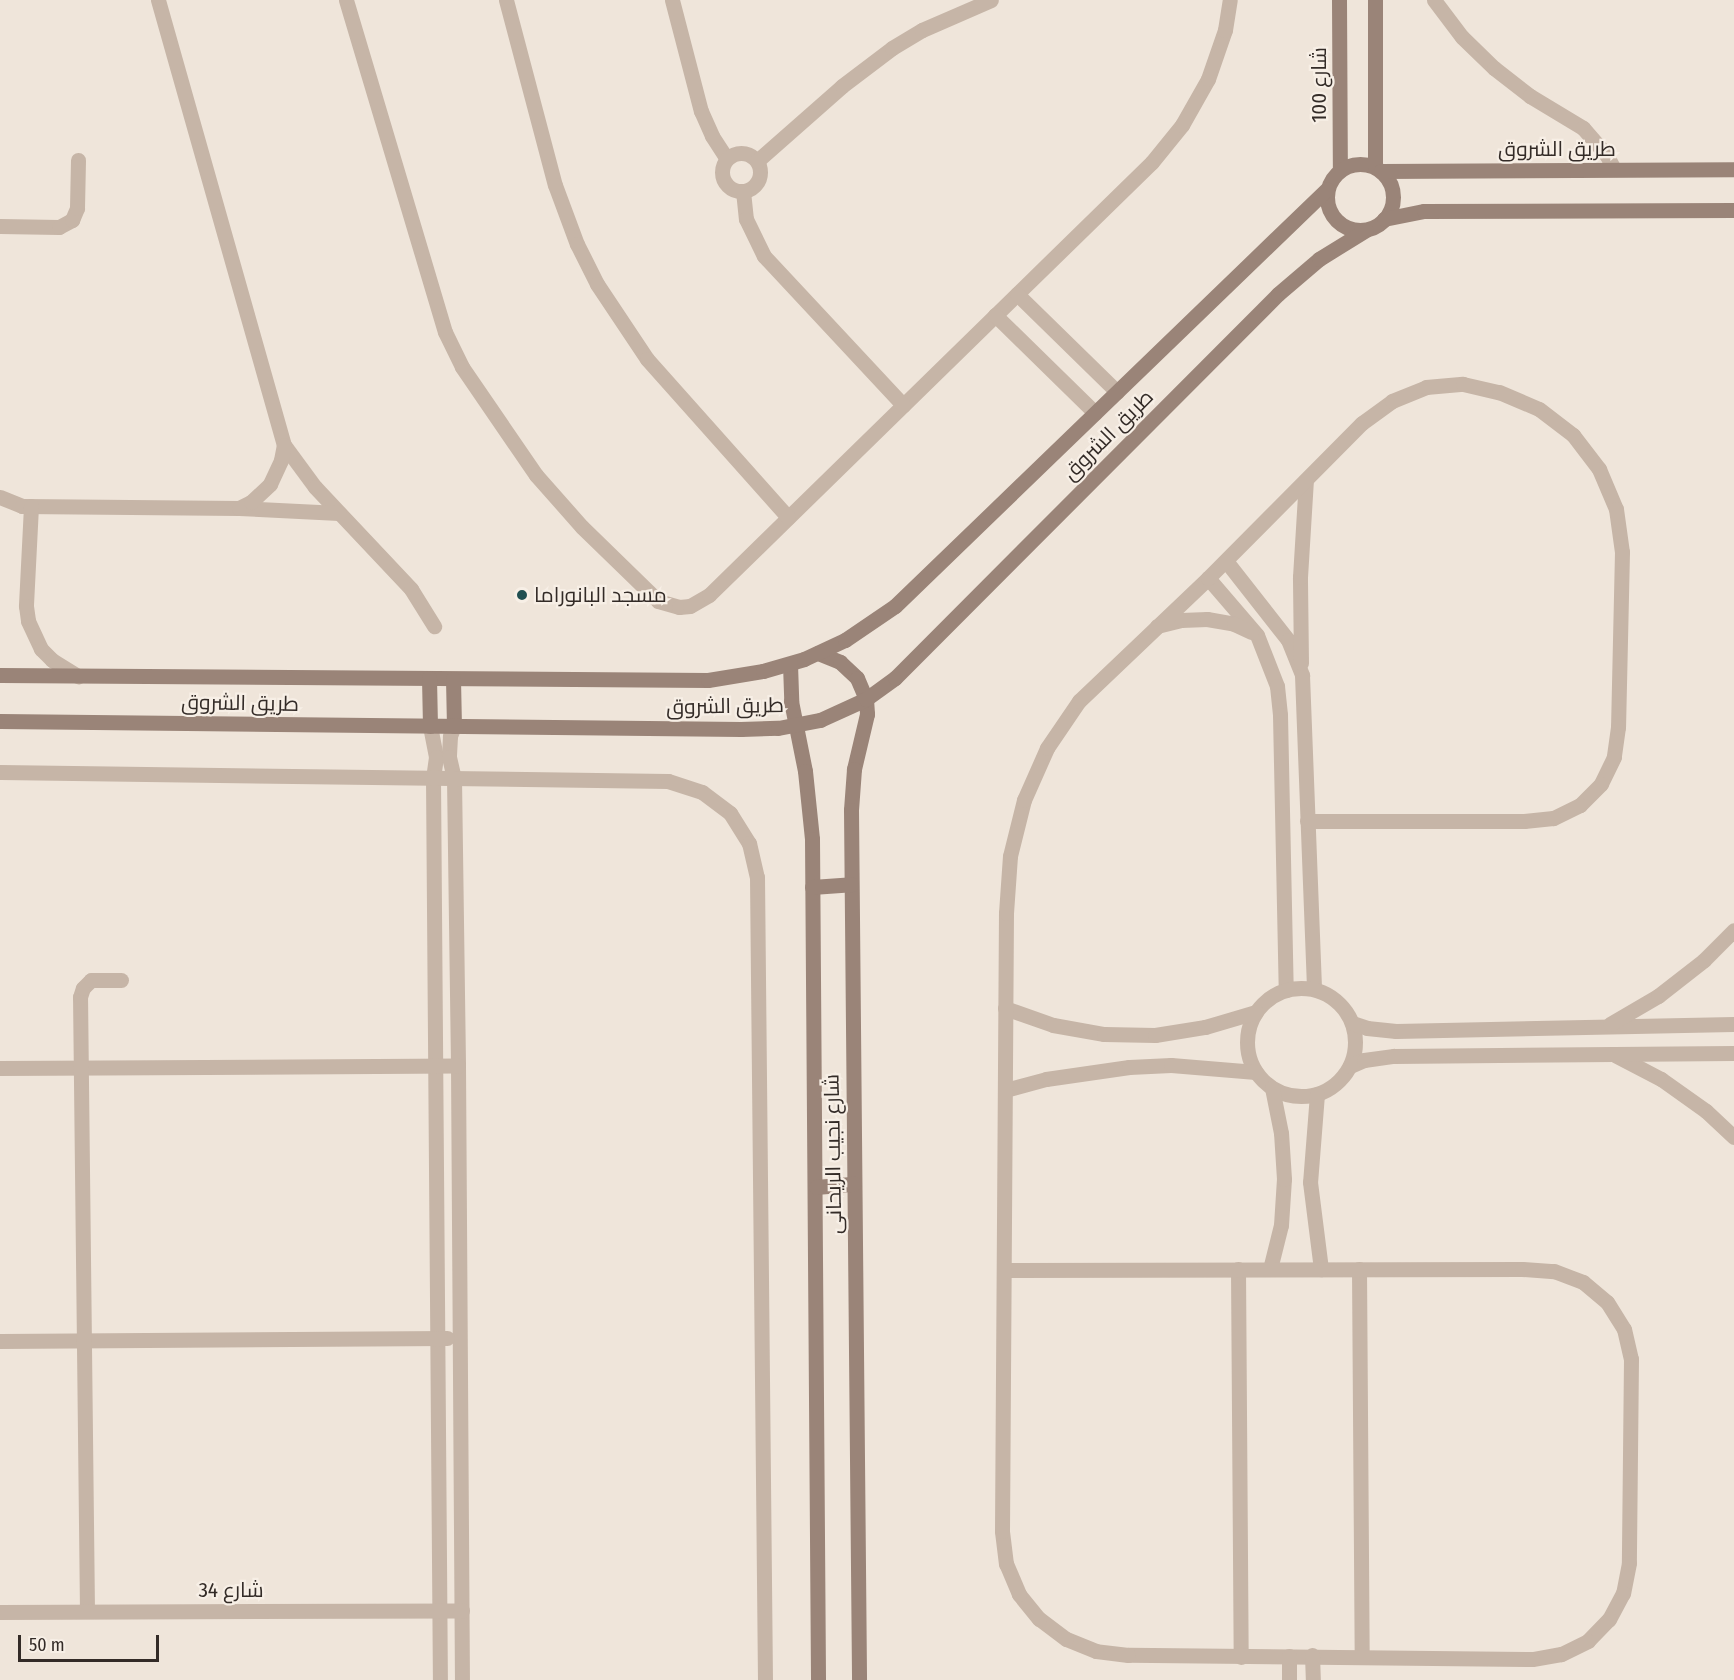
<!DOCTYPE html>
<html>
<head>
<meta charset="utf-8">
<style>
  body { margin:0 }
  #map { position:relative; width:1734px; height:1680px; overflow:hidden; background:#efe5da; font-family:"Fira Sans Condensed",Cairo,sans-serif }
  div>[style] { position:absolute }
  .street>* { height:15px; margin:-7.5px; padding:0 7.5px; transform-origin:7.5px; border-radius:7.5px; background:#c6b5a7 }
  .street>.ring { margin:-7.5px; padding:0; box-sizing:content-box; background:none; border:15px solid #c6b5a7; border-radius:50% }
  .secondary>* { height:15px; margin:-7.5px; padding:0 7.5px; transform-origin:7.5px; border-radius:7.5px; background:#9a8478 }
  .secondary>.ring { margin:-7.5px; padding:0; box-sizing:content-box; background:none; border:15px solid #9a8478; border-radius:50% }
  .dots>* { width:16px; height:16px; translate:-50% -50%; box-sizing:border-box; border:3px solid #f7efe6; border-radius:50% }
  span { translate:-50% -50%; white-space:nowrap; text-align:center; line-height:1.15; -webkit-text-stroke:4.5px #f7efe6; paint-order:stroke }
  .street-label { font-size:21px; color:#332b27 }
  .poi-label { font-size:21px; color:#332b27 }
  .left { translate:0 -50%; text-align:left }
  .scale { position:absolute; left:18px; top:1635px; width:141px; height:27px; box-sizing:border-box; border:3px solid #332b27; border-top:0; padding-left:8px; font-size:18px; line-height:21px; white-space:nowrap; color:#332b27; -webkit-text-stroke:4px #f7efe6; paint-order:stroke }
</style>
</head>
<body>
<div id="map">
  <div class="street">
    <i style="left:158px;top:0;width:462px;rotate:74.2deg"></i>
    <i style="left:284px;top:445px;width:52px;rotate:53.6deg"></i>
    <i style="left:315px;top:487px;width:140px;rotate:46.7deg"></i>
    <i style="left:411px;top:589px;width:44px;rotate:58.1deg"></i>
    <i style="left:346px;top:0;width:346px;rotate:73.4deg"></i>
    <i style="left:445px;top:332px;width:39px;rotate:64deg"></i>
    <i style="left:462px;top:367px;width:131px;rotate:55.6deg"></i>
    <i style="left:536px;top:475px;width:69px;rotate:48.5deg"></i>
    <i style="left:582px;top:527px;width:106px;rotate:44.2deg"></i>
    <i style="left:658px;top:601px;width:22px;rotate:16deg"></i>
    <i style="left:679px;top:607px;width:11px;rotate:-5deg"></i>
    <i style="left:690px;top:606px;width:22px;rotate:-30deg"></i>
    <i style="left:709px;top:595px;width:619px;rotate:-44.35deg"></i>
    <i style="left:1152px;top:162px;width:48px;rotate:-51deg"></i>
    <i style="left:1182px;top:125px;width:53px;rotate:-60.5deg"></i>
    <i style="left:1208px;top:79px;width:52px;rotate:-70.9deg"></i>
    <i style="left:1225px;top:30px;width:30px;rotate:-81deg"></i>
    <i style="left:506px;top:0;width:191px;rotate:75.2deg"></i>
    <i style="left:555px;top:185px;width:63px;rotate:69.6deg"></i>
    <i style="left:577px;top:244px;width:45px;rotate:63.4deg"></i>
    <i style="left:597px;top:284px;width:90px;rotate:56.3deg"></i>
    <i style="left:647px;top:359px;width:212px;rotate:48.3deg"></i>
    <i style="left:672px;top:0;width:115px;rotate:75.4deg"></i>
    <i style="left:701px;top:111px;width:27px;rotate:66deg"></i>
    <i style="left:712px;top:136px;width:27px;rotate:57deg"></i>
    <i style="left:1434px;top:0;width:46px;rotate:52.9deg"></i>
    <i style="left:1462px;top:37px;width:45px;rotate:44.1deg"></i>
    <i style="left:1494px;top:68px;width:46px;rotate:37.9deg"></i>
    <i style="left:1530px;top:96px;width:62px;rotate:31.1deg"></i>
    <i style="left:1583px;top:128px;width:35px;rotate:49deg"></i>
    <i style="left:1606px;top:154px;width:17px;rotate:62deg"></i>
    <i class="ring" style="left:722px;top:153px;width:23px;height:23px"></i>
    <i style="left:757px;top:161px;width:113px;rotate:-41.4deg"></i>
    <i style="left:842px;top:86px;width:63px;rotate:-37.2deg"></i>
    <i style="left:892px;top:48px;width:35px;rotate:-31deg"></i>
    <i style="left:922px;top:30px;width:75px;rotate:-23.5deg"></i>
    <i style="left:743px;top:191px;width:28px;rotate:84deg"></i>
    <i style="left:746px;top:219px;width:41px;rotate:64.1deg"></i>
    <i style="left:764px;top:256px;width:204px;rotate:47deg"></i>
    <i style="left:0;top:226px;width:59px;rotate:1deg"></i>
    <i style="left:59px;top:227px;width:15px;rotate:-28deg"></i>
    <i style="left:72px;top:220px;width:13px;rotate:-67deg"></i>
    <i style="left:77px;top:208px;width:48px;rotate:-88.8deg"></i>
    <i style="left:1017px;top:294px;width:140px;rotate:44.4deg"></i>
    <i style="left:995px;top:315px;width:140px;rotate:44.4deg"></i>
    <i style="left:0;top:497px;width:24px;rotate:22deg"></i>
    <i style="left:22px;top:506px;width:217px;rotate:0.5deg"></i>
    <i style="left:239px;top:508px;width:100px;rotate:2.9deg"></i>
    <i style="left:31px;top:506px;width:100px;rotate:92.9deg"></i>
    <i style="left:26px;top:606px;width:15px;rotate:82deg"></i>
    <i style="left:28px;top:621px;width:31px;rotate:65deg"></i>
    <i style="left:41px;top:649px;width:16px;rotate:45deg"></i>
    <i style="left:52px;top:660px;width:31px;rotate:32deg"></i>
    <i style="left:239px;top:508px;width:13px;rotate:-27deg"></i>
    <i style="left:251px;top:502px;width:26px;rotate:-43deg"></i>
    <i style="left:270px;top:484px;width:26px;rotate:-65deg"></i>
    <i style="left:281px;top:460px;width:15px;rotate:-79deg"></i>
    <i style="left:1226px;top:561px;width:100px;rotate:51.9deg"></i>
    <i style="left:1288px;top:640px;width:38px;rotate:68deg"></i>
    <i style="left:1302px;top:675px;width:314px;rotate:87.8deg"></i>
    <i style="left:1208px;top:578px;width:75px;rotate:49.3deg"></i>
    <i style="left:1257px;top:635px;width:55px;rotate:68.6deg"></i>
    <i style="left:1277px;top:686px;width:29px;rotate:84deg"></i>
    <i style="left:1280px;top:715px;width:275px;rotate:88.8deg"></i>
    <i style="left:1157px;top:626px;width:25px;rotate:-14deg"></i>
    <i style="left:1181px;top:620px;width:26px;rotate:-2deg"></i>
    <i style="left:1207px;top:619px;width:27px;rotate:10deg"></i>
    <i style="left:1234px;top:624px;width:19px;rotate:25deg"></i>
    <i style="left:1301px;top:663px;width:86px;rotate:-90.7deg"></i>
    <i style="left:1300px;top:577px;width:97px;rotate:-86.5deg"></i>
    <i style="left:430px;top:726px;width:32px;rotate:79deg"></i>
    <i style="left:436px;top:757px;width:21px;rotate:98deg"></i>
    <i style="left:433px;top:778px;width:902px;rotate:89.56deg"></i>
    <i style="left:454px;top:726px;width:11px;rotate:112deg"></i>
    <i style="left:450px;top:736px;width:21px;rotate:93deg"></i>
    <i style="left:449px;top:757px;width:22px;rotate:77deg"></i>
    <i style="left:454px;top:778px;width:288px;rotate:89.2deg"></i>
    <i style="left:458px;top:1066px;width:614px;rotate:89.63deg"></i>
    <i style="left:0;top:772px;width:668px;rotate:0.77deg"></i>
    <i style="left:668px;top:781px;width:36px;rotate:18deg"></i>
    <i style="left:702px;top:792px;width:35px;rotate:37deg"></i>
    <i style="left:730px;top:813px;width:36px;rotate:58deg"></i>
    <i style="left:749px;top:843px;width:35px;rotate:77deg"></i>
    <i style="left:757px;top:877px;width:803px;rotate:89.43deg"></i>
    <i class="ring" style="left:1247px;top:988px;width:93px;height:93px"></i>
    <i style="left:1005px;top:1008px;width:51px;rotate:19.5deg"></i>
    <i style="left:1053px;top:1025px;width:52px;rotate:10deg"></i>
    <i style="left:1104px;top:1034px;width:51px;rotate:1.1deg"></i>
    <i style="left:1155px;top:1035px;width:51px;rotate:-9.1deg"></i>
    <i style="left:1205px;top:1027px;width:53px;rotate:-16.4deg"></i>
    <i style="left:1352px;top:1023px;width:16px;rotate:18deg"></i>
    <i style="left:1367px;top:1028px;width:29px;rotate:6deg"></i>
    <i style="left:1396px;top:1031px;width:338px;rotate:-1.2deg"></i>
    <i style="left:1610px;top:1024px;width:56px;rotate:-30.3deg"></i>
    <i style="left:1658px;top:996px;width:58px;rotate:-38deg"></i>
    <i style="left:1704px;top:960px;width:42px;rotate:-45deg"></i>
    <i style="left:1615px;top:1055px;width:52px;rotate:27.6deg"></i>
    <i style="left:1661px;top:1079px;width:55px;rotate:35.4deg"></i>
    <i style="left:1706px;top:1111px;width:38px;rotate:43deg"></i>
    <i style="left:1350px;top:1066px;width:15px;rotate:-23deg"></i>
    <i style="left:1364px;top:1060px;width:30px;rotate:-8deg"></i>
    <i style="left:1394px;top:1056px;width:340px;rotate:-0.5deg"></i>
    <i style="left:0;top:1068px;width:458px;rotate:-0.3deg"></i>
    <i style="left:1005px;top:1090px;width:42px;rotate:-15deg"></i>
    <i style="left:1046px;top:1079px;width:84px;rotate:-8.2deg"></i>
    <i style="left:1129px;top:1067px;width:42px;rotate:-2.7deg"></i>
    <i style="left:1171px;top:1065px;width:85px;rotate:4.7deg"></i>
    <i style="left:1317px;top:1094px;width:88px;rotate:94.5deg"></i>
    <i style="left:1310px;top:1182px;width:88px;rotate:82.8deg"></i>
    <i style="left:1238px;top:1269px;width:388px;rotate:89.6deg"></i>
    <i style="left:1270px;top:1269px;width:45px;rotate:-76deg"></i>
    <i style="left:1281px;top:1225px;width:46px;rotate:-86.3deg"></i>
    <i style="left:1284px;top:1179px;width:46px;rotate:-93.7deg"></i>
    <i style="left:1281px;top:1133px;width:46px;rotate:-101.3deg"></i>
    <i style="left:1359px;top:1269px;width:387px;rotate:89.6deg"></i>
    <i style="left:1005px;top:1270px;width:517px;rotate:-0.11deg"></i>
    <i style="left:1522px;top:1269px;width:32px;rotate:4deg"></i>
    <i style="left:1554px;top:1271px;width:31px;rotate:21deg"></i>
    <i style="left:1583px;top:1282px;width:31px;rotate:40deg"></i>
    <i style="left:1607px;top:1302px;width:32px;rotate:58deg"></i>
    <i style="left:1624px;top:1329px;width:31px;rotate:77deg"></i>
    <i style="left:1631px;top:1359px;width:204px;rotate:90.6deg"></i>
    <i style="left:1629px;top:1563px;width:31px;rotate:101deg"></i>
    <i style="left:1623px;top:1593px;width:30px;rotate:118deg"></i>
    <i style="left:1609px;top:1619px;width:30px;rotate:134deg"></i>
    <i style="left:1588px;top:1641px;width:30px;rotate:154deg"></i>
    <i style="left:1561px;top:1654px;width:29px;rotate:170deg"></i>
    <i style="left:1532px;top:1659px;width:404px;rotate:-179.4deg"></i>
    <i style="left:1128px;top:1655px;width:32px;rotate:-173deg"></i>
    <i style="left:1096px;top:1651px;width:32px;rotate:-158deg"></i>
    <i style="left:1066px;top:1639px;width:34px;rotate:-143deg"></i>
    <i style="left:1039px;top:1619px;width:32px;rotate:-129deg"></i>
    <i style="left:1019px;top:1594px;width:33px;rotate:-113deg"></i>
    <i style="left:1006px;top:1564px;width:33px;rotate:-97deg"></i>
    <i style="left:1002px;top:1531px;width:618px;rotate:-89.63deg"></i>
    <i style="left:1006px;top:913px;width:57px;rotate:-86deg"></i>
    <i style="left:1010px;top:856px;width:58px;rotate:-76deg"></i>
    <i style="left:1024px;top:800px;width:57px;rotate:-66.1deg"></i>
    <i style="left:1047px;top:748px;width:57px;rotate:-55.8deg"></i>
    <i style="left:1079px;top:701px;width:178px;rotate:-43.6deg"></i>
    <i style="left:1208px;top:578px;width:218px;rotate:-45.2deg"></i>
    <i style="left:1362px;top:423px;width:37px;rotate:-36deg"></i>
    <i style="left:1392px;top:401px;width:37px;rotate:-22deg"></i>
    <i style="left:1426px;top:387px;width:37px;rotate:-5deg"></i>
    <i style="left:1463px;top:384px;width:37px;rotate:13deg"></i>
    <i style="left:1499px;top:392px;width:43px;rotate:23deg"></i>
    <i style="left:1539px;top:409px;width:43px;rotate:37.4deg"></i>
    <i style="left:1573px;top:435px;width:43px;rotate:52.6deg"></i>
    <i style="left:1599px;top:469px;width:43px;rotate:67deg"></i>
    <i style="left:1616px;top:509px;width:43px;rotate:82.1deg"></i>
    <i style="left:1622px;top:552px;width:175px;rotate:91.3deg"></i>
    <i style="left:1618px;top:727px;width:30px;rotate:98deg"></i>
    <i style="left:1614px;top:757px;width:30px;rotate:116deg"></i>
    <i style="left:1601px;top:784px;width:30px;rotate:135deg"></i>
    <i style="left:1580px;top:805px;width:30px;rotate:154deg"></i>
    <i style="left:1553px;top:818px;width:29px;rotate:174deg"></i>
    <i style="left:1524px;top:821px;width:217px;rotate:180deg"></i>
    <i style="left:0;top:1341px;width:447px;rotate:-0.4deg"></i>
    <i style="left:87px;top:1611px;width:614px;rotate:-90.65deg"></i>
    <i style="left:80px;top:997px;width:9px;rotate:-72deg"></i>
    <i style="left:83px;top:988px;width:11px;rotate:-45deg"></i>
    <i style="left:91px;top:980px;width:30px"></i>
    <i style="left:0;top:1612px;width:462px;rotate:-0.2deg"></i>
    <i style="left:1312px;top:1655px;width:25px;rotate:88deg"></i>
    <i style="left:1289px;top:1656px;width:24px;rotate:90deg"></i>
  </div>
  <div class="secondary">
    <i style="left:1339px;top:0;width:170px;rotate:89.7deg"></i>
    <i class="ring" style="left:1327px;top:164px;width:51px;height:51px"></i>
    <i style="left:1375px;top:167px;width:167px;rotate:-90deg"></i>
    <i style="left:1381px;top:171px;width:353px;rotate:-0.3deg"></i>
    <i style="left:1384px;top:219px;width:41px;rotate:-11.3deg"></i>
    <i style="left:1424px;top:211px;width:310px;rotate:-0.2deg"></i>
    <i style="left:818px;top:653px;width:24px;rotate:22deg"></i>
    <i style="left:840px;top:662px;width:23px;rotate:43deg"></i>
    <i style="left:857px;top:678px;width:23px;rotate:67deg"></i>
    <i style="left:866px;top:699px;width:15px;rotate:86deg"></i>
    <i style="left:867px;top:714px;width:57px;rotate:103.3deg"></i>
    <i style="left:854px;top:769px;width:41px;rotate:94.2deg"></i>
    <i style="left:851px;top:810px;width:870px;rotate:89.47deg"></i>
    <i style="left:790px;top:664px;width:37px;rotate:88deg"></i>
    <i style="left:791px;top:701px;width:71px;rotate:78.7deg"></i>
    <i style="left:805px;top:771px;width:68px;rotate:84.1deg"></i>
    <i style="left:812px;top:839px;width:841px;rotate:89.59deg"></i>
    <i style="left:0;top:675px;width:708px;rotate:0.4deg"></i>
    <i style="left:708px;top:680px;width:56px;rotate:-9.3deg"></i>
    <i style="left:763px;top:671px;width:43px;rotate:-16.3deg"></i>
    <i style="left:804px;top:659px;width:45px;rotate:-24.9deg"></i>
    <i style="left:845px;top:640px;width:60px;rotate:-34.2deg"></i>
    <i style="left:895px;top:606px;width:600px;rotate:-43.99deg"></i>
    <i style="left:429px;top:678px;width:48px;rotate:88.8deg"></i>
    <i style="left:453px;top:679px;width:47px;rotate:88.8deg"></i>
    <i style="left:0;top:721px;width:741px;rotate:0.62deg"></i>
    <i style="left:741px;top:729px;width:37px;rotate:-2deg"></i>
    <i style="left:778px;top:728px;width:43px;rotate:-10.8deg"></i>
    <i style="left:820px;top:720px;width:51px;rotate:-24.5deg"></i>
    <i style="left:866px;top:699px;width:36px;rotate:-36deg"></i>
    <i style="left:895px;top:678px;width:542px;rotate:-45.07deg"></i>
    <i style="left:1278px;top:294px;width:54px;rotate:-40.5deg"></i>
    <i style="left:1319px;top:259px;width:55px;rotate:-31.7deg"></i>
    <i style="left:812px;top:887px;width:39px;rotate:-4deg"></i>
    <i style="left:816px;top:1187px;width:38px;rotate:-5deg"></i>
  </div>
  <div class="dots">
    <i style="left:522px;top:595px;background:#204f51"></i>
  </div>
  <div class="street-label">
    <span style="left:1319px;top:85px;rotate:-90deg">شارع 100</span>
    <span style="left:1557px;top:149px">طريق الشروق</span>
    <span style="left:1108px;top:435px;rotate:-45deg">طريق الشروق</span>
    <span style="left:240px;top:703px;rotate:1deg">طريق الشروق</span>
    <span style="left:725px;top:706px;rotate:-1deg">طريق الشروق</span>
    <span style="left:833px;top:1154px;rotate:-91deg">شارع نجيب الريحانى</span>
    <span style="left:231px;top:1590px">شارع 34</span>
  </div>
  <div class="poi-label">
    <span class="left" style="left:534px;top:595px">مسجد البانوراما</span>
  </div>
  <div class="scale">50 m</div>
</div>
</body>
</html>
